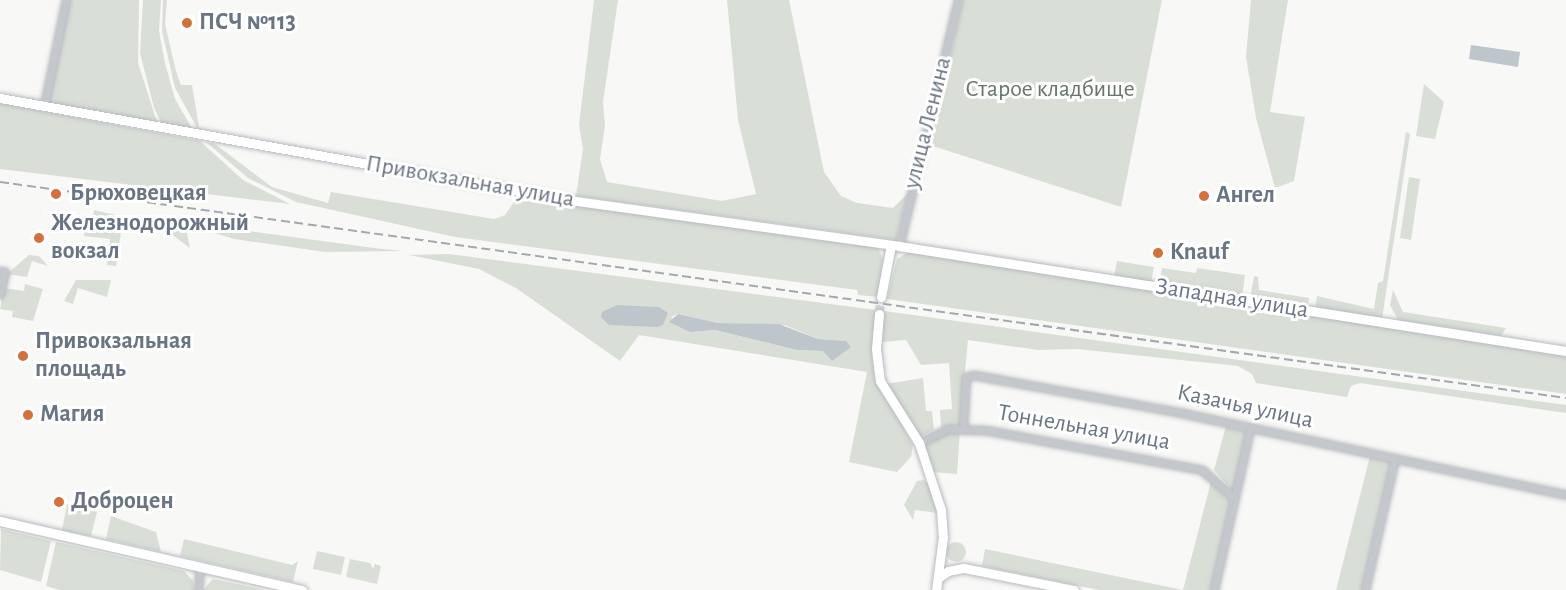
<!DOCTYPE html>
<html>
<head>
<meta charset="utf-8">
<style>
  body { margin:0 }
  #map { position:relative; width:1566px; height:590px; overflow:hidden; background:#f8f8f6; font-family:"Alegreya Sans",sans-serif }
  div>[style] { position:absolute }
  .green>* { inset:0; background:#d9dfd7 }
  .round { border-radius:50% }
  .water>* { inset:0; background:#bec6cb }
  .secondary-tunnel>* { height:9px; margin-top:-4.5px; transform-origin:0; background:repeating-linear-gradient(90deg,#d4d7da 0 9px,transparent 0 13.5px) }
  .roads { filter:drop-shadow(0 0 2px #b7babf) drop-shadow(0 0 2px #b7babf) }
  .street>* { height:7px; margin:-3.5px; padding:0 3.5px; transform-origin:3.5px; border-radius:3.5px; background:#c4c7cb }
  .secondary>* { height:9px; margin:-4.5px; padding:0 4.5px; transform-origin:4.5px; border-radius:4.5px; background:#fff }
  .rail>* { height:2px; margin-top:-1px; transform-origin:0; background:repeating-linear-gradient(90deg,#a4a8ae 0 9px,transparent 0 13.5px) }
  .dots>* { width:16px; height:16px; translate:-50% -50%; box-sizing:border-box; border:3px solid #fff; border-radius:50% }
  span { translate:-50% -50%; white-space:nowrap; text-align:center; line-height:1.15; -webkit-text-stroke:6px #fff; paint-order:stroke }
  .poi-label { font-size:24px; color:#6a7584; font-weight:700 }
  .left { translate:0 -50%; text-align:left }
  .park-label { font-size:24px; color:#667764 }
  .street-label { font-size:24px; color:#6a7584 }
</style>
</head>
<body>
<div id="map">
  <div class="green">
    <i style="clip-path:polygon(70px 0,139px 0,138px 63px,158px 125px,48px 104px)"></i>
    <i style="clip-path:polygon(143px 0,161px 0,159px 31px,165px 63px,175px 99px,194px 132px,163px 126px,154px 108px,140px 53px)"></i>
    <i style="clip-path:polygon(163px 0,167px 0,165px 24px,176px 71px,181px 85px,192px 85px,200px 133px,175px 88px,162px 31px)"></i>
    <i style="clip-path:polygon(594px 0,618px 0,603px 102px,605px 125px,600px 159px,607px 182px,722px 201px,756px 194px,738px 120px,727px 0,789px 0,824px 172px,841px 196px,857px 203px,893px 208px,908px 193px,896px 240px,576px 196px,583px 149px,579px 125px)"></i>
    <i style="clip-path:polygon(963px 0,1162px 0,1121px 207px,930px 145px)"></i>
    <i style="clip-path:polygon(1251px 0,1288px 0,1270px 112px,1305px 117px,1294px 181px,1275px 188px,1256px 118px,1246px 57px)"></i>
    <i style="clip-path:polygon(1424px 84px,1444px 102px,1435px 139px,1416px 136px)"></i>
    <i style="clip-path:polygon(0 103px,200px 141px,243px 180px,290px 204px,0 169px)"></i>
    <i style="clip-path:polygon(1406px 132px,1410px 134px,1382px 319px,1315px 309px,1317px 296px,1374px 309px,1378px 283px,1383px 281px)"></i>
    <i style="clip-path:polygon(206px 142px,215px 144px,272px 187px,328px 203px,331px 192px,494px 219px,505px 215px,518px 196px,878px 248px,883px 259px,878px 297px,858px 295px,857px 290px,455px 237px,296px 202px,248px 178px)"></i>
    <i style="clip-path:polygon(1409px 177px,1420px 179px,1411px 240px,1400px 238px)"></i>
    <i style="clip-path:polygon(94px 210px,137px 220px,161px 232px,122px 226px,116px 266px,107px 265px,110px 239px,84px 236px,86px 217px,93px 218px)"></i>
    <i style="clip-path:polygon(140px 217px,186px 229px,190px 248px,163px 228px)"></i>
    <i style="clip-path:polygon(175px 221px,374px 248px,402px 251px,325px 252px,234px 239px)"></i>
    <i style="clip-path:polygon(909px 252px,1566px 355px,1566px 394px,887px 299px,897px 259px)"></i>
    <i style="clip-path:polygon(evenodd,449px 254px,876px 310px,872px 357px,875px 377px,913px 445px,911px 457px,897px 472px,849px 462px,867px 372px,639px 335px,620px 361px,516px 288px,479px 269px,409px 255px,449px 254px,678px 314px,718px 323px,785px 325px,818px 339px,846px 341px,836px 359px,823px 351px,797px 350px,715px 330px,690px 332px,671px 317px,678px 314px)"></i>
    <i style="clip-path:polygon(29px 255px,39px 256px,48px 266px,32px 261px,27px 277px,7px 274px)"></i>
    <i style="clip-path:polygon(1117px 261px,1154px 267px,1151px 283px,1114px 277px)"></i>
    <i style="clip-path:polygon(1162px 268px,1196px 273px,1197px 268px,1245px 275px,1242px 297px,1159px 284px)"></i>
    <i style="clip-path:polygon(1254px 276px,1258px 277px,1259px 290px,1309px 298px,1307px 308px,1250px 299px)"></i>
    <i style="clip-path:polygon(76px 280px,111px 280px,107px 297px,78px 288px,73px 304px,64px 301px)"></i>
    <i style="clip-path:polygon(25px 284px,43px 289px,33px 321px,12px 317px,13px 311px,0 309px,4px 288px,24px 291px)"></i>
    <i style="clip-path:polygon(1393px 290px,1403px 312px,1506px 328px,1501px 336px,1398px 320px,1390px 305px)"></i>
    <i style="clip-path:polygon(884px 311px,1566px 405px,1566px 413px,1360px 383px,1351px 386px,1347px 397px,1256px 383px,1252px 374px,1238px 366px,1077px 349px,1038px 350px,968px 340px,960px 425px,941px 427px,940px 410px,952px 409px,949px 363px,921px 365px,906px 340px,882px 342px)"></i>
    <i style="clip-path:polygon(923px 378px,926px 411px,932px 411px,934px 430px,919px 437px,886px 384px)"></i>
    <i style="clip-path:polygon(1226px 426px,1246px 432px,1233px 491px,1214px 470px)"></i>
    <i style="clip-path:polygon(960px 430px,957px 474px,933px 472px,922px 444px,941px 434px)"></i>
    <i style="clip-path:polygon(1370px 456px,1391px 461px,1362px 590px,1336px 590px)"></i>
    <i style="clip-path:polygon(1212px 478px,1231px 499px,1211px 590px,1099px 590px,982px 566px,985px 549px,1183px 590px)"></i>
    <i style="clip-path:polygon(924px 480px,930px 486px,938px 513px,915px 510px,913px 520px,904px 505px,917px 481px)"></i>
    <i style="clip-path:polygon(67px 504px,97px 512px,91px 536px,62px 530px)"></i>
    <i style="clip-path:polygon(111px 516px,156px 532px,161px 552px,106px 539px)"></i>
    <i style="clip-path:polygon(1px 529px,51px 541px,41px 582px,0 570px)"></i>
    <i style="clip-path:polygon(184px 539px,292px 565px,298px 561px,293px 582px,180px 556px)"></i>
    <i style="clip-path:polygon(56px 542px,184px 571px,193px 581px,194px 590px,60px 590px,46px 586px)"></i>
    <i class="round" style="left:946px;top:542px;width:20px;height:20px"></i>
    <i style="clip-path:polygon(317px 551px,345px 557px,341px 575px,313px 569px)"></i>
    <i style="clip-path:polygon(350px 559px,370px 563px,373px 569px,375px 564px,381px 566px,377px 584px,346px 577px)"></i>
    <i style="clip-path:polygon(213px 579px,265px 590px,203px 590px)"></i>
  </div>
  <div class="water">
    <i style="clip-path:polygon(1471px 45px,1520px 52px,1518px 67px,1469px 59px)"></i>
    <i style="clip-path:polygon(617px 305px,659px 307px,668px 313px,663px 325px,657px 327px,609px 325px,601px 317px,602px 312px)"></i>
    <i style="clip-path:polygon(678px 314px,718px 323px,779px 324px,818px 339px,846px 341px,851px 347px,832px 361px,823px 351px,797px 350px,715px 330px,690px 332px,669px 322px)"></i>
  </div>
  <div class="secondary-tunnel">
    <i style="left:879px;top:314px;width:17px;rotate:-83deg"></i>
  </div>
  <div class="roads">
    <div class="street">
      <i style="left:44px;top:107px;width:109px;rotate:-78.4deg"></i>
      <i style="left:899px;top:246px;width:253px;rotate:-76.5deg"></i>
      <i style="left:0;top:271px;width:5px;rotate:11deg"></i>
      <i style="left:5px;top:272px;width:23px;rotate:103deg"></i>
      <i style="left:963px;top:428px;width:51px;rotate:-86.6deg"></i>
      <i style="left:966px;top:377px;width:8px;rotate:-14deg"></i>
      <i style="left:974px;top:375px;width:206px;rotate:10.3deg"></i>
      <i style="left:1177px;top:412px;width:398px;rotate:12deg"></i>
      <i style="left:919px;top:443px;width:32px;rotate:-26deg"></i>
      <i style="left:948px;top:429px;width:37px;rotate:2deg"></i>
      <i style="left:985px;top:430px;width:221px;rotate:10.4deg"></i>
      <i style="left:1202px;top:470px;width:43px;rotate:41.2deg"></i>
      <i style="left:198px;top:590px;width:22px;rotate:-85deg"></i>
      <i style="left:1214px;top:590px;width:165px;rotate:-77.4deg"></i>
      <i style="left:1365px;top:590px;width:135px;rotate:-77.2deg"></i>
    </div>
    <div class="secondary">
      <i style="left:0;top:98px;width:578px;rotate:10.16deg"></i>
      <i style="left:569px;top:200px;width:333px;rotate:7.9deg"></i>
      <i style="left:899px;top:246px;width:675px;rotate:8.95deg"></i>
      <i style="left:881px;top:297px;width:53px;rotate:-79.1deg"></i>
      <i style="left:879px;top:314px;width:35px;rotate:95deg"></i>
      <i style="left:876px;top:349px;width:32px;rotate:83deg"></i>
      <i style="left:880px;top:381px;width:73px;rotate:57.8deg"></i>
      <i style="left:919px;top:443px;width:71px;rotate:71.8deg"></i>
      <i style="left:941px;top:510px;width:27px;rotate:86deg"></i>
      <i style="left:943px;top:537px;width:53px;rotate:97.5deg"></i>
      <i style="left:0;top:521px;width:310px;rotate:12.9deg"></i>
      <i style="left:938px;top:578px;width:12px;rotate:-35deg"></i>
      <i style="left:948px;top:571px;width:16px;rotate:-11deg"></i>
      <i style="left:964px;top:568px;width:112px;rotate:11.3deg"></i>
    </div>
  </div>
  <div class="rail">
    <i style="left:0;top:182px;width:1581px;rotate:7.85deg"></i>
  </div>
  <div class="dots">
    <i style="left:187px;top:23px;background:#d4713a"></i>
    <i style="left:56px;top:194px;background:#d4713a"></i>
    <i style="left:1204px;top:196px;background:#d4713a"></i>
    <i style="left:39px;top:238px;background:#d4713a"></i>
    <i style="left:1158px;top:253px;background:#d4713a"></i>
    <i style="left:23px;top:356px;background:#d4713a"></i>
    <i style="left:28px;top:415px;background:#d4713a"></i>
    <i style="left:59px;top:502px;background:#d4713a"></i>
  </div>
  <div class="poi-label">
    <span class="left" style="left:199px;top:23px">ПСЧ №113</span>
    <span class="left" style="left:70px;top:194px">Брюховецкая</span>
    <span class="left" style="left:1216px;top:196px">Ангел</span>
    <span class="left" style="left:51px;top:238px">Железнодорожный<br>вокзал</span>
    <span class="left" style="left:1170px;top:253px">Knauf</span>
    <span class="left" style="left:35px;top:356px">Привокзальная<br>площадь</span>
    <span class="left" style="left:40px;top:415px">Магия</span>
    <span class="left" style="left:71px;top:502px">Доброцен</span>
  </div>
  <div class="park-label">
    <span style="left:1050px;top:90px">Старое кладбище</span>
  </div>
  <div class="street-label">
    <span style="left:928px;top:123px;rotate:-76deg">улица Ленина</span>
    <span style="left:470px;top:182px;rotate:10deg">Привокзальная улица</span>
    <span style="left:1232px;top:299px;rotate:9deg">Западная улица</span>
    <span style="left:1245px;top:407px;rotate:12deg">Казачья улица</span>
    <span style="left:1084px;top:428px;rotate:10deg">Тоннельная улица</span>
  </div>
</div>
</body>
</html>
